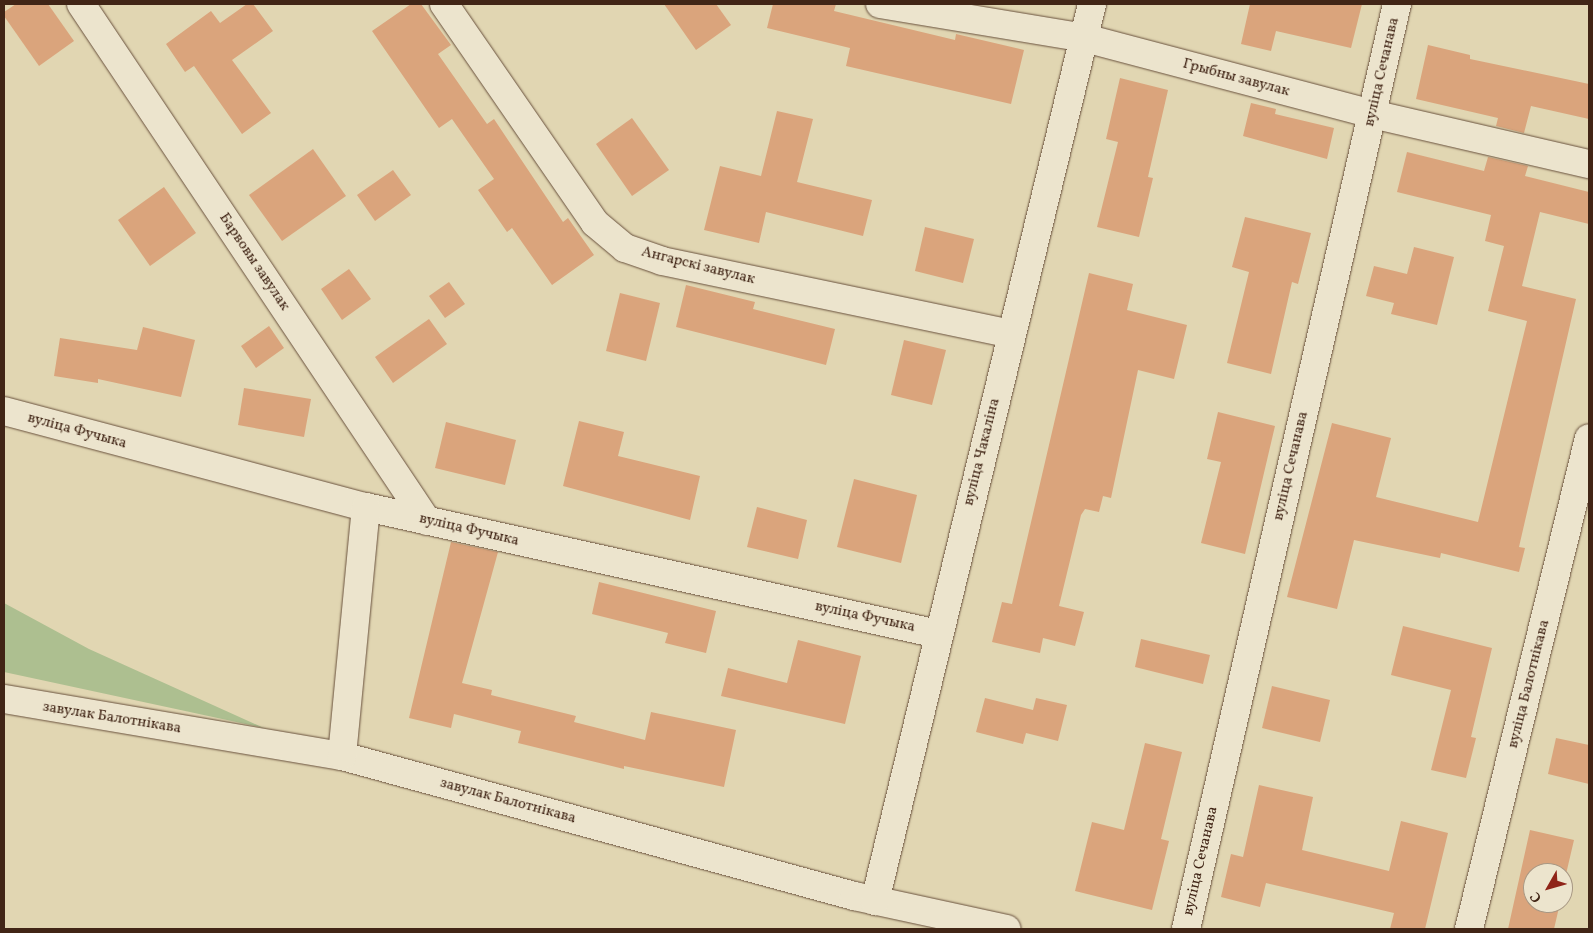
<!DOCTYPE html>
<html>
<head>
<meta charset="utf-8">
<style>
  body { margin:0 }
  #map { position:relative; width:1593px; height:933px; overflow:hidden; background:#e1d6b2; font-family:Vollkorn,serif }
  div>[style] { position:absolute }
  .green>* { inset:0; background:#adbf90 }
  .building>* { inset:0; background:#daa47c }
  .roads { filter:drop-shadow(0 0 1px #69513d) drop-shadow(0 0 1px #69513d) }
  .minor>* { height:28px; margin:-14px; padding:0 14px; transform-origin:14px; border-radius:14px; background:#ece4cd }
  span { translate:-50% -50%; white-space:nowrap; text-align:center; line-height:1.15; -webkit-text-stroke:4px #ece4cd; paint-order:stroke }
  .street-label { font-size:15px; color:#412516 }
  .frame { position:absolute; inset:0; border:5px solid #412516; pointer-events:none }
  .north { position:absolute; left:1523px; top:863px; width:50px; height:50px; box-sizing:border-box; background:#ece4cd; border:1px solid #a89884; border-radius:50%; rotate:232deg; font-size:14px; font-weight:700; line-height:20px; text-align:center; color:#412516 }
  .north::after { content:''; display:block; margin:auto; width:18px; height:22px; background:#8f2418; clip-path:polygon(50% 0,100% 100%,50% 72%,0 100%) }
</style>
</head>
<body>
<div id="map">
  <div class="green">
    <i style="clip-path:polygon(4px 603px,89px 649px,264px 728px,4px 672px)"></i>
  </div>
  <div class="building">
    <i style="clip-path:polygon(16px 4px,48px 4px,74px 41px,39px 66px,4px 16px,4px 12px)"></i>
    <i style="clip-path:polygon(247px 4px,253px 4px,273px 31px,232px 60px,271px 113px,242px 134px,194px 66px,185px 72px,166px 44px,211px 11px,220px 23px)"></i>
    <i style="clip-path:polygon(411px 4px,421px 4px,451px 45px,438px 54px,487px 124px,494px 119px,563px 222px,568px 218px,594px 255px,552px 285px,512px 228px,507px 232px,478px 190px,494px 179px,452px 119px,439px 128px,372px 31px)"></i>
    <i style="clip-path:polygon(664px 4px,716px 4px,731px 25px,696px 50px)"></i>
    <i style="clip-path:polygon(773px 4px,836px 4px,834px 11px,955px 40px,956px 34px,1024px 50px,1011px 104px,846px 66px,850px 48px,767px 28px)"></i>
    <i style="clip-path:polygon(1250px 4px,1362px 4px,1351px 48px,1276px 31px,1271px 51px,1241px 44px)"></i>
    <i style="clip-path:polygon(1428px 45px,1470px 55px,1470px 59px,1589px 84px,1589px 119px,1531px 106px,1524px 133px,1496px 126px,1498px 118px,1416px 99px)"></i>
    <i style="clip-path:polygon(1120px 78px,1168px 90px,1148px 177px,1153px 178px,1139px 237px,1097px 227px,1118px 142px,1106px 139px)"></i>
    <i style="clip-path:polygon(1251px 103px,1276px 109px,1275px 114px,1334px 128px,1327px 159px,1243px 136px)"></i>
    <i style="clip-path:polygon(777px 111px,813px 119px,797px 182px,872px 200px,863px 236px,766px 212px,759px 243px,704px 230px,720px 166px,761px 176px)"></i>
    <i style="clip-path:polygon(632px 118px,669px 170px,632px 196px,596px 144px)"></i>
    <i style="clip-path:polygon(313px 149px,346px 196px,282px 241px,249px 195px)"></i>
    <i style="clip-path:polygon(1407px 152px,1484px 171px,1488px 157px,1528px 166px,1525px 176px,1589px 192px,1589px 224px,1540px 212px,1522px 286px,1576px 299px,1519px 547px,1525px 548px,1519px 572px,1441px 553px,1440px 558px,1354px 540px,1337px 609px,1287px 597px,1332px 423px,1391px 438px,1376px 497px,1478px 522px,1527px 321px,1488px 311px,1504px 246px,1485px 241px,1491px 215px,1397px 192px)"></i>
    <i style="clip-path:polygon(393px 170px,411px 195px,375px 221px,357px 195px)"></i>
    <i style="clip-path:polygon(164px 187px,196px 233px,150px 266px,118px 220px)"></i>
    <i style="clip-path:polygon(1245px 217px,1311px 233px,1298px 284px,1292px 282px,1271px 374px,1227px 363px,1249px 272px,1232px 267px)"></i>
    <i style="clip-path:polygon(925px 227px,974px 239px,963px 283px,915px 271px)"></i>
    <i style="clip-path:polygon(1414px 247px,1454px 257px,1437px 325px,1391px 314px,1394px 303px,1366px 296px,1374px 266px,1407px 274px)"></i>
    <i style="clip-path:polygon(349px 269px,371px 299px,342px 320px,321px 289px)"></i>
    <i style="clip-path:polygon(1089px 273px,1133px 284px,1127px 310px,1187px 325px,1174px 379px,1138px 370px,1111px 498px,1103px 496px,1099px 512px,1085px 509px,1081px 515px,1059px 606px,1084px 612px,1075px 646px,1043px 638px,1040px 653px,992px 642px,1002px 602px,1012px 604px)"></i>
    <i style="clip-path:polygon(449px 282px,465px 304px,445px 318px,429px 296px)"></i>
    <i style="clip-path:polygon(686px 285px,755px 302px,753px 309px,835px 329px,826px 365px,676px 327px)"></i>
    <i style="clip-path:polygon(620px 293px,660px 303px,646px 361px,606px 351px)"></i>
    <i style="clip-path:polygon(429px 319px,447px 344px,393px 383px,375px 357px)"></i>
    <i style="clip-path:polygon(269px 326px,284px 348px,256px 368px,241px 346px)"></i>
    <i style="clip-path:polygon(143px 327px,195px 340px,181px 397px,98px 379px,98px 383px,54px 376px,60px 338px,137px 350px)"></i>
    <i style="clip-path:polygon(904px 340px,946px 350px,932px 405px,891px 395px)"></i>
    <i style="clip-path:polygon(244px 388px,311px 399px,304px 437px,238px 425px)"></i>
    <i style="clip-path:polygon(1218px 412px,1275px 426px,1245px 554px,1201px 543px,1221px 462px,1207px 459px)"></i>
    <i style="clip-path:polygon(579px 421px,624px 432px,618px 456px,700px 476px,690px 520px,563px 486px)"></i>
    <i style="clip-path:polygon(446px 422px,516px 440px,505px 485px,435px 468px)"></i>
    <i style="clip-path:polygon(854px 479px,917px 495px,901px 563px,837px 547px)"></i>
    <i style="clip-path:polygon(757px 507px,807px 520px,798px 559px,747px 547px)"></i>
    <i style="clip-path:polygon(451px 542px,498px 552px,462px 683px,492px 690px,491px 695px,576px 716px,574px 722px,645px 740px,651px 712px,736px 730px,724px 787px,624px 766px,624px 769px,518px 743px,521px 731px,454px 714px,451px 728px,409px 718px)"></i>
    <i style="clip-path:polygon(599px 582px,716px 611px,706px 653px,665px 643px,668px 633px,592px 614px)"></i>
    <i style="clip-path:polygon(1403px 626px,1492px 648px,1471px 737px,1476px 738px,1466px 778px,1431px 770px,1451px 690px,1391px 675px)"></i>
    <i style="clip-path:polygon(1141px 639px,1210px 655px,1203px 684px,1135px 667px)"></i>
    <i style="clip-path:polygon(798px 640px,861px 656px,845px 724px,721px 696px,728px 668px,787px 683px)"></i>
    <i style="clip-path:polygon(1272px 686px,1330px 700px,1320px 742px,1262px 728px)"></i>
    <i style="clip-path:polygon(985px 698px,1033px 710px,1036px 698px,1067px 705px,1058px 741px,1026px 733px,1023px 744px,976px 732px)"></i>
    <i style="clip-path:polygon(1556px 738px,1589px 745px,1589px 784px,1548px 774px)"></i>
    <i style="clip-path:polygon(1145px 743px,1182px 752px,1161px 839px,1169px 841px,1152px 910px,1075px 891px,1092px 822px,1124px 830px)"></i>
    <i style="clip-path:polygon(1259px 785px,1313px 797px,1302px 850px,1389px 871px,1401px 821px,1448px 833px,1425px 929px,1390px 929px,1394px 913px,1266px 883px,1260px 907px,1221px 897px,1231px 854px,1243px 857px)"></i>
    <i style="clip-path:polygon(1530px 830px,1574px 840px,1563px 887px,1563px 873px,1533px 873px,1533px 903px,1560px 903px,1554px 929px,1508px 929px)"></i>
  </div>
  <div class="roads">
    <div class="minor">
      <i style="left:81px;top:4px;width:622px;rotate:56.21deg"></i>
      <i style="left:444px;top:4px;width:266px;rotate:55.4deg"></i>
      <i style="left:595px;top:223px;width:39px;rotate:40deg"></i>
      <i style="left:625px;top:248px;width:39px;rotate:19deg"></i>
      <i style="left:662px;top:261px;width:356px;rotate:11.8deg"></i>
      <i style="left:880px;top:4px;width:208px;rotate:9.4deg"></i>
      <i style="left:1085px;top:38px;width:297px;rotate:14.8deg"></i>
      <i style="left:1372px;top:114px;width:223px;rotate:13deg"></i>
      <i style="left:4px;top:411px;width:375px;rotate:14.9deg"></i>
      <i style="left:366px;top:507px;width:586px;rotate:12.52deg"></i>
      <i style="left:4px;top:699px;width:343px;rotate:9.6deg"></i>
      <i style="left:342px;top:756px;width:531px;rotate:15.29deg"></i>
      <i style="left:854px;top:896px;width:156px;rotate:12.2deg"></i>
      <i style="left:342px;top:756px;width:250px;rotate:-84.5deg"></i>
      <i style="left:875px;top:901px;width:923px;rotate:-76.4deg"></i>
      <i style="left:1186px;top:929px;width:949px;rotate:-77.15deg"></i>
      <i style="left:1469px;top:929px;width:505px;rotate:-76.27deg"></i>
    </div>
  </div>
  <div class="street-label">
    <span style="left:1382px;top:72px;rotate:-77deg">вуліца Сечанава</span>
    <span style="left:1236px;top:78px;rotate:15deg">Грыбны завулак</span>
    <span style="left:254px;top:262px;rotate:56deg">Барвовы завулак</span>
    <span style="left:698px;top:266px;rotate:14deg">Ангарскі завулак</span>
    <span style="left:77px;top:431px;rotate:15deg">вуліца Фучыка</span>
    <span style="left:982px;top:452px;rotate:-76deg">вуліца Чакаліна</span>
    <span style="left:1291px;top:466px;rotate:-77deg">вуліца Сечанава</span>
    <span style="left:469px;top:530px;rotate:13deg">вуліца Фучыка</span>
    <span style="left:865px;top:617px;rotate:12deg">вуліца Фучыка</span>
    <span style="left:1529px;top:684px;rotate:-76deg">вуліца Балотнікава</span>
    <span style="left:112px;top:718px;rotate:9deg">завулак Балотнікава</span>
    <span style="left:508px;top:801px;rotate:15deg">завулак Балотнікава</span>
    <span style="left:1201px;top:861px;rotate:-77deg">вуліца Сечанава</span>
  </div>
  <div class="frame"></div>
  <div class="north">С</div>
</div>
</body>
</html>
